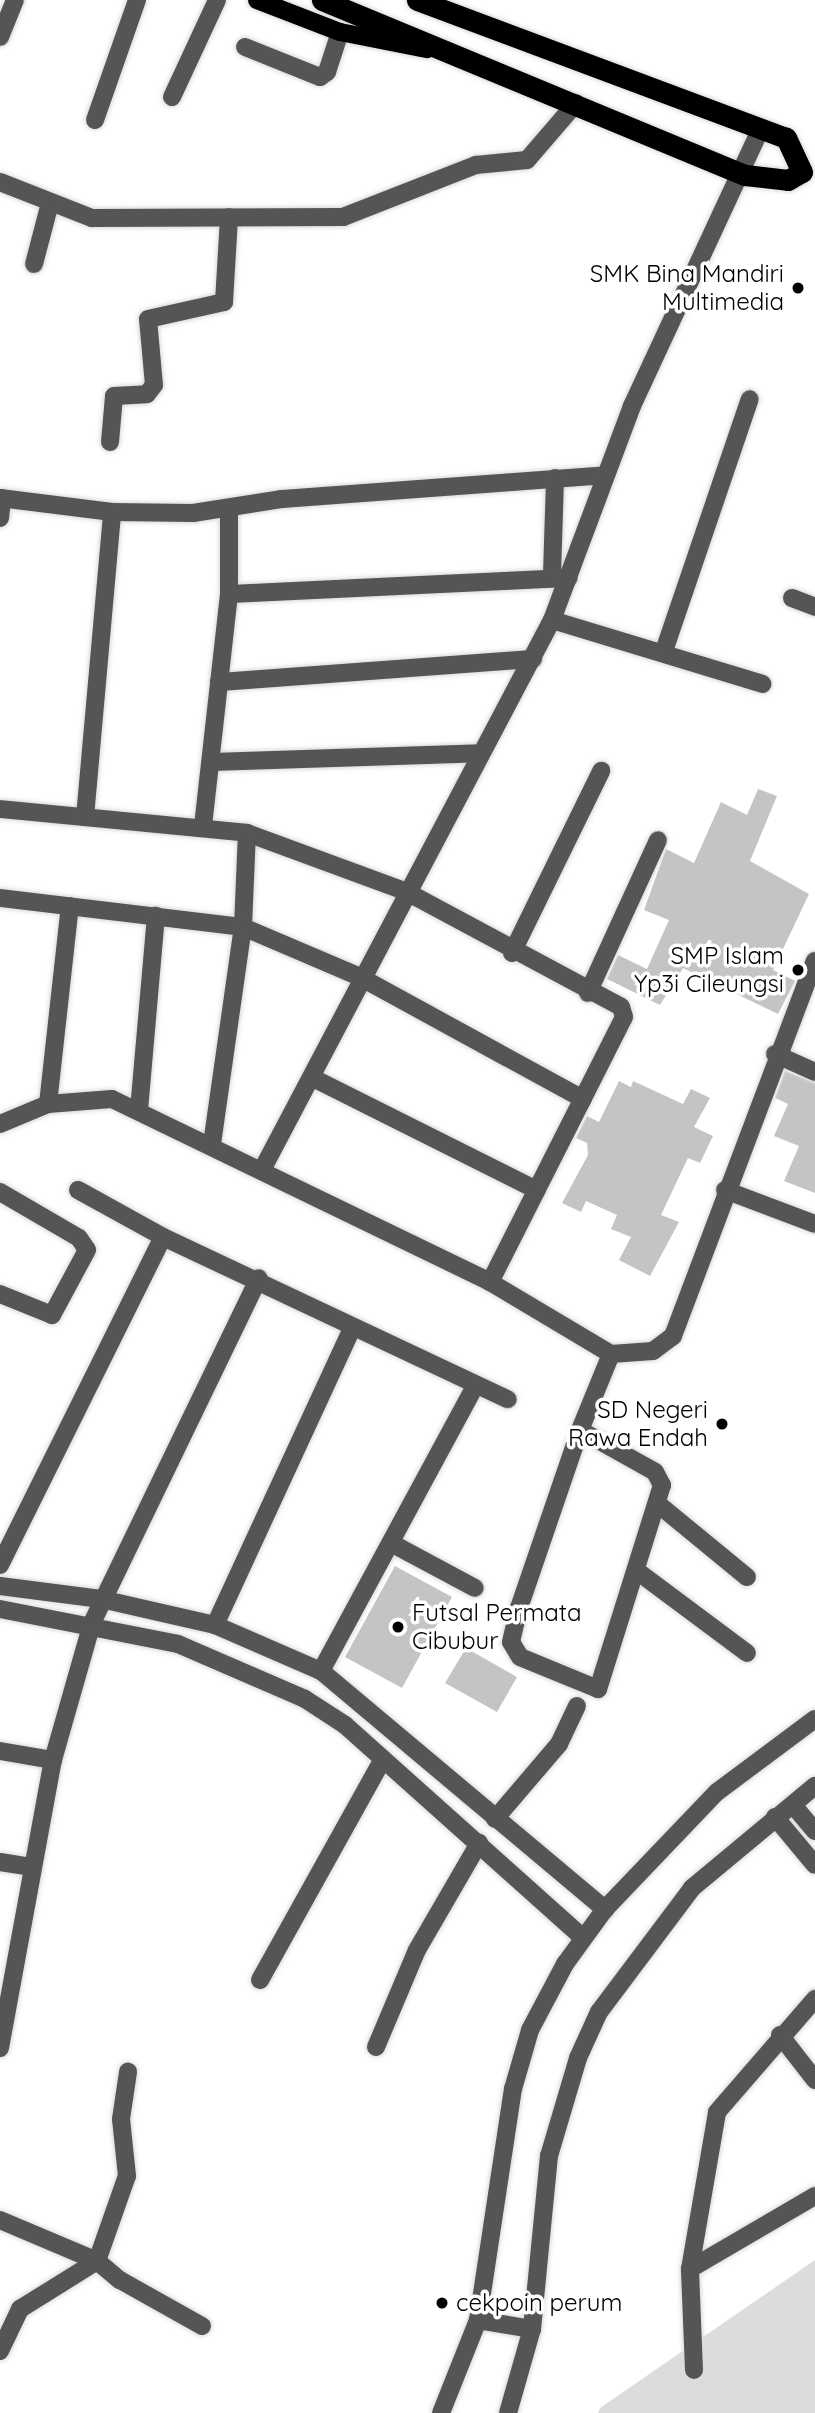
<!DOCTYPE html>
<html>
<head>
<meta charset="utf-8">
<style>
  body { margin:0 }
  #map { position:relative; width:815px; height:2413px; overflow:hidden; background:#fff; font-family:Quicksand,sans-serif }
  div>[style] { position:absolute }
  .green>* { inset:0; background:#dcdcdc }
  .building>* { inset:0; background:#c4c4c4 }
  .roads { filter:drop-shadow(0 0 2px #dbdbdb) drop-shadow(0 0 2px #dbdbdb) }
  .minor>* { height:18px; margin:-9px; padding:0 9px; transform-origin:9px; border-radius:9px; background:#555 }
  .major>* { height:18px; margin:-9px; padding:0 9px; transform-origin:9px; border-radius:9px; background:#000 }
  .highway>* { height:21px; margin:-10.5px; padding:0 10.5px; transform-origin:10.5px; border-radius:10.5px; background:#000 }
  .dots>* { width:19px; height:19px; translate:-50% -50%; box-sizing:border-box; border:4px solid #fff; border-radius:50% }
  span { translate:-50% -50%; white-space:nowrap; text-align:center; line-height:1.15; -webkit-text-stroke:7px #fff; paint-order:stroke }
  .poi-label { font-size:24px; color:#000 }
  .right { translate:-100% -50%; text-align:right }
  .left { translate:0 -50%; text-align:left }
</style>
</head>
<body>
<div id="map">
  <div class="green">
    <i style="clip-path:polygon(815px 2260px,815px 2413px,598px 2413px,600px 2408px)"></i>
  </div>
  <div class="building">
    <i style="clip-path:polygon(758px 789px,777px 796px,750px 861px,809px 894px,773px 970px,795px 981px,778px 1014px,683px 968px,660px 1005px,607px 979px,618px 955px,647px 969px,669px 920px,644px 910px,666px 849px,694px 863px,721px 802px,747px 815px)"></i>
    <i style="clip-path:polygon(785px 1071px,815px 1083px,815px 1193px,784px 1181px,799px 1146px,774px 1136px,788px 1104px,775px 1098px)"></i>
    <i style="clip-path:polygon(619px 1081px,631px 1087px,633px 1081px,683px 1104px,691px 1089px,710px 1098px,694px 1127px,713px 1136px,700px 1163px,688px 1158px,661px 1215px,679px 1222px,650px 1276px,619px 1260px,631px 1237px,611px 1229px,617px 1215px,586px 1201px,581px 1212px,562px 1203px,588px 1155px,587px 1143px,576px 1138px,587px 1116px,599px 1122px)"></i>
    <i style="clip-path:polygon(395px 1566px,452px 1597px,402px 1688px,345px 1657px)"></i>
    <i style="clip-path:polygon(466px 1648px,517px 1677px,497px 1712px,445px 1683px)"></i>
  </div>
  <div class="roads">
    <div class="minor">
      <i style="left:0;top:37px;width:40px;rotate:-68deg"></i>
      <i style="left:245px;top:47px;width:81px;rotate:21.8deg"></i>
      <i style="left:320px;top:77px;width:9px;rotate:-36deg"></i>
      <i style="left:327px;top:72px;width:42px;rotate:-72deg"></i>
      <i style="left:172px;top:97px;width:107px;rotate:-65.1deg"></i>
      <i style="left:95px;top:120px;width:127px;rotate:-70.7deg"></i>
      <i style="left:0;top:182px;width:99px;rotate:21.4deg"></i>
      <i style="left:92px;top:218px;width:251px;rotate:-0.2deg"></i>
      <i style="left:343px;top:217px;width:143px;rotate:-21.4deg"></i>
      <i style="left:476px;top:165px;width:51px;rotate:-5.6deg"></i>
      <i style="left:527px;top:160px;width:75px;rotate:-49.3deg"></i>
      <i style="left:34px;top:264px;width:63px;rotate:-75.3deg"></i>
      <i style="left:110px;top:442px;width:46px;rotate:-85deg"></i>
      <i style="left:114px;top:396px;width:33px;rotate:-3deg"></i>
      <i style="left:147px;top:394px;width:11px;rotate:-52deg"></i>
      <i style="left:154px;top:385px;width:66px;rotate:-95.2deg"></i>
      <i style="left:148px;top:319px;width:78px;rotate:-12.6deg"></i>
      <i style="left:224px;top:302px;width:85px;rotate:-86.6deg"></i>
      <i style="left:0;top:498px;width:113px;rotate:7.1deg"></i>
      <i style="left:112px;top:512px;width:81px;rotate:0.7deg"></i>
      <i style="left:193px;top:513px;width:89px;rotate:-9deg"></i>
      <i style="left:281px;top:499px;width:324px;rotate:-4.2deg"></i>
      <i style="left:0;top:518px;width:20px;rotate:-84deg"></i>
      <i style="left:552px;top:575px;width:97px;rotate:-88.2deg"></i>
      <i style="left:229px;top:594px;width:340px;rotate:-2.7deg"></i>
      <i style="left:792px;top:598px;width:25px;rotate:21deg"></i>
      <i style="left:552px;top:620px;width:220px;rotate:16.9deg"></i>
      <i style="left:664px;top:651px;width:266px;rotate:-71.2deg"></i>
      <i style="left:219px;top:682px;width:315px;rotate:-4.2deg"></i>
      <i style="left:213px;top:762px;width:266px;rotate:-1.9deg"></i>
      <i style="left:0;top:809px;width:248px;rotate:5.5deg"></i>
      <i style="left:247px;top:833px;width:168px;rotate:20.2deg"></i>
      <i style="left:405px;top:891px;width:245px;rotate:28.2deg"></i>
      <i style="left:621px;top:1007px;width:10px;rotate:73deg"></i>
      <i style="left:624px;top:1017px;width:297px;rotate:116.8deg"></i>
      <i style="left:85px;top:817px;width:306px;rotate:-84.9deg"></i>
      <i style="left:203px;top:826px;width:233px;rotate:-83.6deg"></i>
      <i style="left:229px;top:594px;width:82px;rotate:-90deg"></i>
      <i style="left:0;top:898px;width:245px;rotate:6.8deg"></i>
      <i style="left:243px;top:927px;width:94px;rotate:-87.6deg"></i>
      <i style="left:512px;top:953px;width:203px;rotate:-63.9deg"></i>
      <i style="left:588px;top:993px;width:168px;rotate:-65.4deg"></i>
      <i style="left:775px;top:1054px;width:44px;rotate:24.2deg"></i>
      <i style="left:313px;top:1078px;width:250px;rotate:26.6deg"></i>
      <i style="left:48px;top:1104px;width:199px;rotate:-83.7deg"></i>
      <i style="left:139px;top:1110px;width:195px;rotate:-85deg"></i>
      <i style="left:0;top:1124px;width:52px;rotate:-22.6deg"></i>
      <i style="left:48px;top:1104px;width:64px;rotate:-4.5deg"></i>
      <i style="left:112px;top:1099px;width:420px;rotate:25.8deg"></i>
      <i style="left:490px;top:1282px;width:141px;rotate:30.8deg"></i>
      <i style="left:212px;top:1144px;width:219px;rotate:-81.9deg"></i>
      <i style="left:243px;top:927px;width:127px;rotate:23.1deg"></i>
      <i style="left:360px;top:977px;width:254px;rotate:28.7deg"></i>
      <i style="left:262px;top:1170px;width:622px;rotate:-62.2deg"></i>
      <i style="left:552px;top:620px;width:228px;rotate:-69.5deg"></i>
      <i style="left:632px;top:406px;width:306px;rotate:-65.1deg"></i>
      <i style="left:78px;top:1190px;width:97px;rotate:28.9deg"></i>
      <i style="left:725px;top:1190px;width:96px;rotate:20.7deg"></i>
      <i style="left:0;top:1192px;width:91px;rotate:30.2deg"></i>
      <i style="left:79px;top:1238px;width:14px;rotate:56deg"></i>
      <i style="left:87px;top:1250px;width:74px;rotate:118.3deg"></i>
      <i style="left:52px;top:1315px;width:56px;rotate:-158deg"></i>
      <i style="left:580px;top:1430px;width:86px;rotate:29.2deg"></i>
      <i style="left:655px;top:1472px;width:15px;rotate:62deg"></i>
      <i style="left:662px;top:1485px;width:214px;rotate:107.4deg"></i>
      <i style="left:598px;top:1689px;width:84px;rotate:-157.7deg"></i>
      <i style="left:520px;top:1657px;width:17px;rotate:-121deg"></i>
      <i style="left:511px;top:1642px;width:35px;rotate:-77deg"></i>
      <i style="left:519px;top:1608px;width:188px;rotate:-71.1deg"></i>
      <i style="left:580px;top:1430px;width:82px;rotate:-67.8deg"></i>
      <i style="left:611px;top:1354px;width:42px;rotate:-4.1deg"></i>
      <i style="left:653px;top:1351px;width:25px;rotate:-37deg"></i>
      <i style="left:673px;top:1336px;width:401px;rotate:-69.3deg"></i>
      <i style="left:658px;top:1504px;width:115px;rotate:39.4deg"></i>
      <i style="left:391px;top:1543px;width:95px;rotate:28.2deg"></i>
      <i style="left:0;top:1565px;width:366px;rotate:-63.6deg"></i>
      <i style="left:163px;top:1237px;width:381px;rotate:25.2deg"></i>
      <i style="left:637px;top:1571px;width:137px;rotate:36.7deg"></i>
      <i style="left:0;top:1586px;width:102px;rotate:7.3deg"></i>
      <i style="left:101px;top:1599px;width:117px;rotate:12.8deg"></i>
      <i style="left:215px;top:1625px;width:116px;rotate:23.5deg"></i>
      <i style="left:321px;top:1671px;width:371px;rotate:40deg"></i>
      <i style="left:0;top:1609px;width:181px;rotate:11.1deg"></i>
      <i style="left:178px;top:1644px;width:138px;rotate:23.4deg"></i>
      <i style="left:305px;top:1699px;width:48px;rotate:33deg"></i>
      <i style="left:345px;top:1725px;width:318px;rotate:41.8deg"></i>
      <i style="left:215px;top:1625px;width:326px;rotate:-65.2deg"></i>
      <i style="left:321px;top:1671px;width:324px;rotate:-61.6deg"></i>
      <i style="left:0;top:1751px;width:54px;rotate:9.6deg"></i>
      <i style="left:793px;top:1805px;width:34px;rotate:50deg"></i>
      <i style="left:775px;top:1817px;width:62px;rotate:50.2deg"></i>
      <i style="left:495px;top:1819px;width:99px;rotate:-49.5deg"></i>
      <i style="left:559px;top:1744px;width:42px;rotate:-64.7deg"></i>
      <i style="left:0;top:1862px;width:33px;rotate:9deg"></i>
      <i style="left:260px;top:1980px;width:253px;rotate:-60.9deg"></i>
      <i style="left:780px;top:2035px;width:57px;rotate:52.1deg"></i>
      <i style="left:376px;top:2047px;width:105px;rotate:-67.1deg"></i>
      <i style="left:417px;top:1950px;width:124px;rotate:-59.9deg"></i>
      <i style="left:0;top:2048px;width:293px;rotate:-79.6deg"></i>
      <i style="left:53px;top:1760px;width:142px;rotate:-74.1deg"></i>
      <i style="left:92px;top:1623px;width:383px;rotate:-64.2deg"></i>
      <i style="left:0;top:2220px;width:105px;rotate:22.9deg"></i>
      <i style="left:97px;top:2261px;width:30px;rotate:40deg"></i>
      <i style="left:120px;top:2280px;width:94px;rotate:29.3deg"></i>
      <i style="left:690px;top:2269px;width:145px;rotate:-30.3deg"></i>
      <i style="left:478px;top:2320px;width:55px;rotate:9.5deg"></i>
      <i style="left:0;top:2351px;width:47px;rotate:-64.5deg"></i>
      <i style="left:20px;top:2309px;width:91px;rotate:-31.9deg"></i>
      <i style="left:97px;top:2261px;width:90px;rotate:-70.6deg"></i>
      <i style="left:127px;top:2176px;width:57px;rotate:-96deg"></i>
      <i style="left:121px;top:2119px;width:48px;rotate:-81.5deg"></i>
      <i style="left:694px;top:2370px;width:101px;rotate:-92.3deg"></i>
      <i style="left:690px;top:2269px;width:159px;rotate:-80.2deg"></i>
      <i style="left:717px;top:2112px;width:150px;rotate:-49.1deg"></i>
      <i style="left:441px;top:2413px;width:100px;rotate:-68.3deg"></i>
      <i style="left:478px;top:2320px;width:234px;rotate:-81.4deg"></i>
      <i style="left:513px;top:2089px;width:61px;rotate:-73.9deg"></i>
      <i style="left:530px;top:2030px;width:75px;rotate:-62.1deg"></i>
      <i style="left:565px;top:1964px;width:68px;rotate:-54deg"></i>
      <i style="left:605px;top:1909px;width:162px;rotate:-46.3deg"></i>
      <i style="left:717px;top:1792px;width:122px;rotate:-36.7deg"></i>
      <i style="left:508px;top:2413px;width:87px;rotate:-74.1deg"></i>
      <i style="left:532px;top:2329px;width:174px;rotate:-84.4deg"></i>
      <i style="left:549px;top:2156px;width:102px;rotate:-73.5deg"></i>
      <i style="left:578px;top:2058px;width:51px;rotate:-65.5deg"></i>
      <i style="left:599px;top:2012px;width:155px;rotate:-53.1deg"></i>
      <i style="left:692px;top:1888px;width:160px;rotate:-39.7deg"></i>
    </div>
    <div class="major">
      <i style="left:257px;top:0;width:89px;rotate:21.1deg"></i>
      <i style="left:340px;top:32px;width:89px;rotate:11.1deg"></i>
    </div>
    <div class="highway">
      <i style="left:322px;top:0;width:458px;rotate:22.5deg"></i>
      <i style="left:745px;top:175px;width:43px;rotate:6.6deg"></i>
      <i style="left:788px;top:180px;width:16px;rotate:-30deg"></i>
      <i style="left:802px;top:172px;width:38px;rotate:-115deg"></i>
      <i style="left:786px;top:138px;width:394px;rotate:-159.5deg"></i>
    </div>
  </div>
  <div class="dots">
    <i style="left:798px;top:288px;background:#000"></i>
    <i style="left:798px;top:970px;background:#000"></i>
    <i style="left:722px;top:1424px;background:#000"></i>
    <i style="left:398px;top:1627px;background:#000"></i>
    <i style="left:442px;top:2303px;background:#000"></i>
  </div>
  <div class="poi-label">
    <span class="right" style="left:784px;top:288px">SMK Bina Mandiri<br>Multimedia</span>
    <span class="right" style="left:784px;top:970px">SMP Islam<br>Yp3i Cileungsi</span>
    <span class="right" style="left:708px;top:1424px">SD Negeri<br>Rawa Endah</span>
    <span class="left" style="left:412px;top:1627px">Futsal Permata<br>Cibubur</span>
    <span class="left" style="left:456px;top:2303px">cekpoin perum</span>
  </div>
</div>
</body>
</html>
